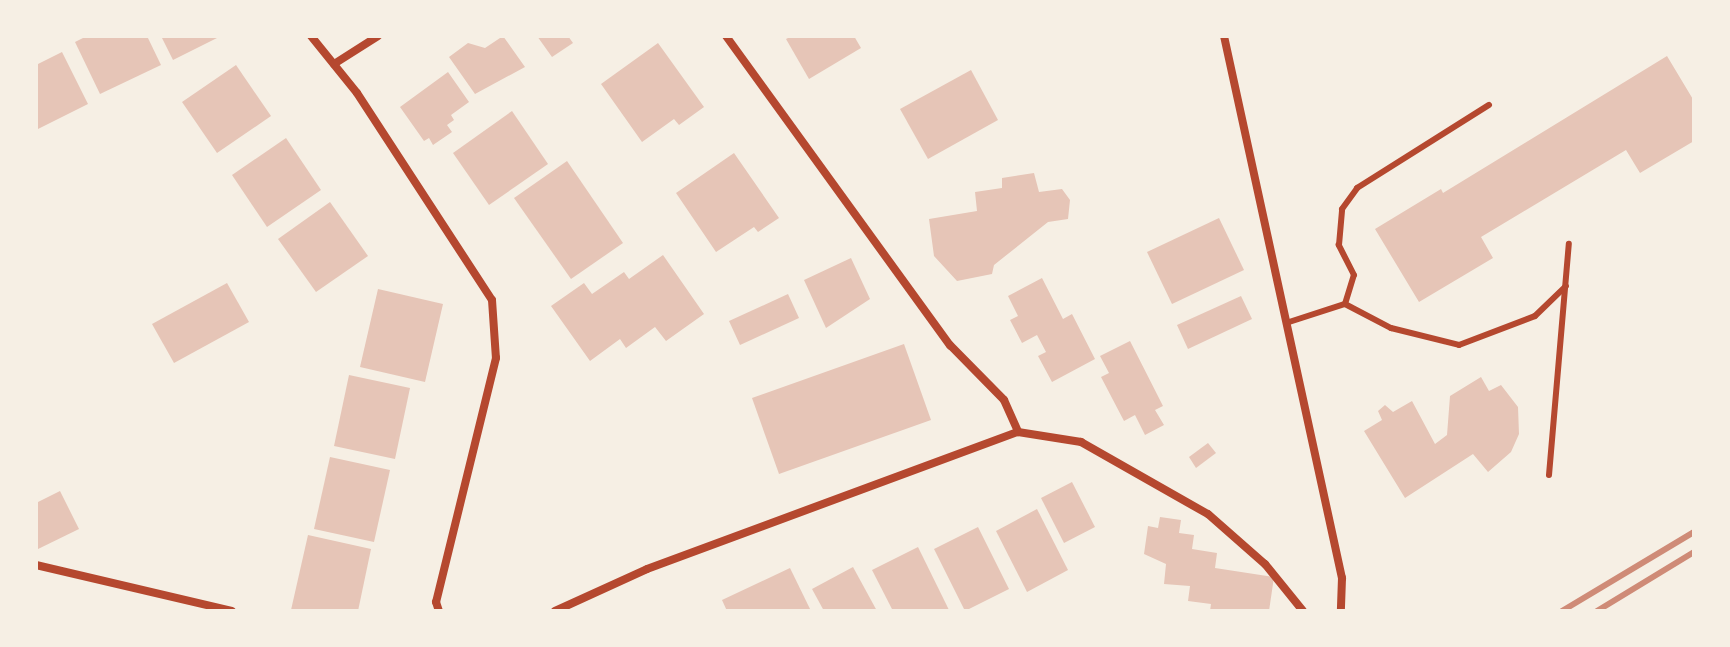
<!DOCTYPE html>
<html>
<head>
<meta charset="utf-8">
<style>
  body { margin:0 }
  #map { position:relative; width:1730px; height:647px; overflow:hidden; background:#f6efe4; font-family:Merriweather,serif }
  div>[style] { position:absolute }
  .building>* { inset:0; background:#e6c5b7 }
  .service>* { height:6px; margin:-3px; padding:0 3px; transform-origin:3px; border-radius:3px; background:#b5482f }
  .minor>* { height:8px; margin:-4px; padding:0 4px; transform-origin:4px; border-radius:4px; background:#b5482f }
  .rail>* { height:6px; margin:-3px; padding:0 3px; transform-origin:3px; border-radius:3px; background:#cf8b77 }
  span { translate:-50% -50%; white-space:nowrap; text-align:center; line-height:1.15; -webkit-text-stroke:8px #f6efe4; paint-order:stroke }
  .frame { position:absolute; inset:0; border:38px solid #f6efe4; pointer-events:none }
</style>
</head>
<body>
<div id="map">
  <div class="building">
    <i style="clip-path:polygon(87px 36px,147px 36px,161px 65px,100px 94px,75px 42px)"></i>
    <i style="clip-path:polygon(161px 36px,221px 36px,173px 60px)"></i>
    <i style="clip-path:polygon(503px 36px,525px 67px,475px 94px,449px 57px,468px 43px,485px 48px)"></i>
    <i style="clip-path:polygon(537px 36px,568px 36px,573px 43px,552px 57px)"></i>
    <i style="clip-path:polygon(792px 36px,854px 36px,861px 48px,809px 79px,786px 39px)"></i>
    <i style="clip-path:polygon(658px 43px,704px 107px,679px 125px,674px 119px,642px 142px,601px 84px)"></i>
    <i style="clip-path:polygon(62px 52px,88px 104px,36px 130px,36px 65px)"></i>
    <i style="clip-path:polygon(1667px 56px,1694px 101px,1694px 141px,1640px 173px,1626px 150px,1481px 237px,1493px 258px,1419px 302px,1375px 229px,1441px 189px,1443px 193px)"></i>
    <i style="clip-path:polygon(236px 65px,271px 116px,217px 153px,182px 102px)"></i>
    <i style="clip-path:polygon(971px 70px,998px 120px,928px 159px,900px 109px)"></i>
    <i style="clip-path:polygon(448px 72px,469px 102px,451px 115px,454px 120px,447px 125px,452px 132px,433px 145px,429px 138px,424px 141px,400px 107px)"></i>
    <i style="clip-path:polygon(512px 111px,548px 164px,489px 205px,453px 153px)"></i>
    <i style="clip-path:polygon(286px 138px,321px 190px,267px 227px,232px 175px)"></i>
    <i style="clip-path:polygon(734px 153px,779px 218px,758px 232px,754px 227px,716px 252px,676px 193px)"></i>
    <i style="clip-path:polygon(567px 161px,623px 243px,571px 279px,514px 198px)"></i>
    <i style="clip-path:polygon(1034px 173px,1039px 192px,1062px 189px,1070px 200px,1068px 219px,1048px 222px,994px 265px,992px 274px,957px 281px,934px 256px,929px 219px,977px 211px,975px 192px,1002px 188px,1002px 178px)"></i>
    <i style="clip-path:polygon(330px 202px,368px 256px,316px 292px,278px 239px)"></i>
    <i style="clip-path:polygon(1219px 218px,1244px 270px,1172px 304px,1147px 252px)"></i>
    <i style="clip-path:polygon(663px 255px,704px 314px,666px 341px,655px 327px,626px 348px,620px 339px,590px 361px,551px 306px,584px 283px,592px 294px,624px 272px,629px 279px)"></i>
    <i style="clip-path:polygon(851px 258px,870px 299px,826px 328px,804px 280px)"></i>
    <i style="clip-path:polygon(1042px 278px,1063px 319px,1072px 314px,1095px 359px,1052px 382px,1038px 356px,1046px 352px,1037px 335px,1022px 343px,1010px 320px,1018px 316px,1008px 296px)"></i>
    <i style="clip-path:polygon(227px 283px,249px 322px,174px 363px,152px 324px)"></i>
    <i style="clip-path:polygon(378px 289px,443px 304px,425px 382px,360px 367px)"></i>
    <i style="clip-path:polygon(788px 294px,799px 318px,740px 345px,729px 321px)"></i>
    <i style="clip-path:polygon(1241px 296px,1252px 319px,1188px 349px,1177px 325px)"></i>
    <i style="clip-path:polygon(1130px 341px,1163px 406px,1155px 410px,1164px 425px,1145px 435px,1135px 415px,1124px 421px,1101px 377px,1109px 373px,1100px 356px)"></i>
    <i style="clip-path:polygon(904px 344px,931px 420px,779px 474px,752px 398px)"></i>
    <i style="clip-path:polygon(349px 375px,410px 388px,395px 459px,334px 446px)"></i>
    <i style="clip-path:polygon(1481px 377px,1489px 391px,1501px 385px,1518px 407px,1519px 434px,1511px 452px,1488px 472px,1473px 454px,1405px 498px,1364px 431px,1382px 420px,1378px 411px,1385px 405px,1393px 412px,1412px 401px,1435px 444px,1447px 435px,1450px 396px)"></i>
    <i style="clip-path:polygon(1208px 443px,1216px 453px,1196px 468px,1189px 457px)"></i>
    <i style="clip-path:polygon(330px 457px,390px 470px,374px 542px,314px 529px)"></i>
    <i style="clip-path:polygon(1072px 482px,1095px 527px,1064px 543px,1041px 498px)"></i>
    <i style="clip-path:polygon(60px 491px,79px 529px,36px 550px,36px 503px)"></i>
    <i style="clip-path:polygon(1037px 509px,1068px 570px,1027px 592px,996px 531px)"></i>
    <i style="clip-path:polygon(1160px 517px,1181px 520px,1179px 533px,1194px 535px,1192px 549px,1217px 553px,1215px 568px,1274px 577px,1269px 611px,1210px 611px,1211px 604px,1188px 601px,1190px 586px,1164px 584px,1166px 564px,1144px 554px,1148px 526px,1158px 528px)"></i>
    <i style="clip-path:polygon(978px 527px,1009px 589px,965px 611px,934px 549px)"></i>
    <i style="clip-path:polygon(308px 535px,371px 549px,358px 611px,291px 610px)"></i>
    <i style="clip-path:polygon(918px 547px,949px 610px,948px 611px,893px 611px,872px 570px)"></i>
    <i style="clip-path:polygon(853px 567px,877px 611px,824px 611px,812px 589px)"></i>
    <i style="clip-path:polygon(790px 568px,811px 611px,727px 611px,722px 600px)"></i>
  </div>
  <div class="service">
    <i style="left:1345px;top:304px;width:30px;rotate:-73deg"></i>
    <i style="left:1354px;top:275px;width:34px;rotate:-117deg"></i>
    <i style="left:1339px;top:245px;width:36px;rotate:-85deg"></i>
    <i style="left:1342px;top:209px;width:26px;rotate:-54deg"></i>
    <i style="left:1357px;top:188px;width:156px;rotate:-32.2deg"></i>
    <i style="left:1286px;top:323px;width:62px;rotate:-17.9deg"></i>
    <i style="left:1345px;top:304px;width:52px;rotate:27.6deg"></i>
    <i style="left:1391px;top:328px;width:70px;rotate:14deg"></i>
    <i style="left:1459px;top:345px;width:81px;rotate:-20.9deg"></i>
    <i style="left:1535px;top:316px;width:43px;rotate:-44.1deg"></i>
    <i style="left:1549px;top:475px;width:232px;rotate:-85.1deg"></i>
  </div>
  <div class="minor">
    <i style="left:311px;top:36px;width:73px;rotate:51.1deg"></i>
    <i style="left:357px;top:93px;width:247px;rotate:56.9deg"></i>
    <i style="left:492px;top:300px;width:58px;rotate:86.1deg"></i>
    <i style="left:496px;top:358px;width:251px;rotate:103.8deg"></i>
    <i style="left:436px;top:602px;width:9px;rotate:72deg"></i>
    <i style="left:726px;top:36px;width:382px;rotate:54.1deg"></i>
    <i style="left:950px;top:345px;width:77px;rotate:45.5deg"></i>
    <i style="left:1004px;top:400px;width:35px;rotate:66deg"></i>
    <i style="left:1224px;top:36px;width:555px;rotate:77.72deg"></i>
    <i style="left:1342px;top:578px;width:33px;rotate:92deg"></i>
    <i style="left:334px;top:64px;width:52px;rotate:-32.5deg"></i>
    <i style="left:36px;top:565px;width:201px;rotate:13.2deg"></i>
    <i style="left:555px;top:611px;width:101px;rotate:-24.5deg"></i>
    <i style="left:647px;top:569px;width:395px;rotate:-20.3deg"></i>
    <i style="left:1018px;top:432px;width:64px;rotate:9deg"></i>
    <i style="left:1081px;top:442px;width:146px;rotate:29.6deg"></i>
    <i style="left:1208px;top:514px;width:76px;rotate:41.3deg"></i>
    <i style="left:1265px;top:564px;width:60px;rotate:51deg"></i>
  </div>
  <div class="rail">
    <i style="left:1562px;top:611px;width:154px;rotate:-30.9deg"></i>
    <i style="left:1597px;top:611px;width:114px;rotate:-31.3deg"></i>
  </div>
  <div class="frame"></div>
</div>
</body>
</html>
